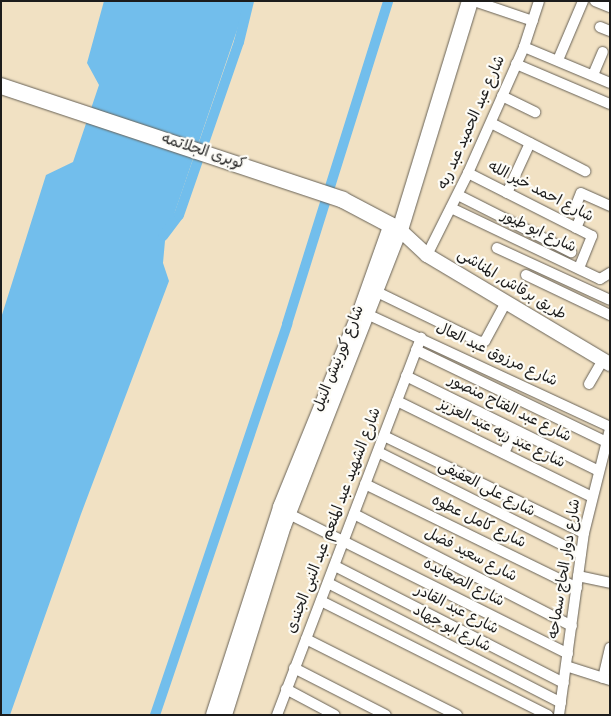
<!DOCTYPE html>
<html>
<head>
<meta charset="utf-8">
<style>
  body { margin:0 }
  #map { position:relative; width:611px; height:716px; overflow:hidden; background:#f1e1c3; font-family:"Gochi Hand","Playpen Sans Arabic",sans-serif }
  div>[style] { position:absolute }
  .water>* { inset:0; background:#72beec }
  .canal>* { height:10px; margin:-5px; padding:0 5px; transform-origin:5px; border-radius:5px; background:#72beec }
  .roads { filter:drop-shadow(0 0 1px #676156) drop-shadow(0 0 1px #676156) }
  .street>* { height:10px; margin:-5px; padding:0 5px; transform-origin:5px; border-radius:5px; background:#fff }
  .secondary>* { height:14px; margin:-7px; padding:0 7px; transform-origin:7px; border-radius:7px; background:#fff }
  .primary>* { height:16px; margin:-8px; padding:0 8px; transform-origin:8px; border-radius:8px; background:#fff }
  span { translate:-50% -50%; white-space:nowrap; text-align:center; line-height:1.15; -webkit-text-stroke:4.5px #fdfcf7; paint-order:stroke }
  .street-label { font-size:15px; color:#1c1c1c }
  .frame { position:absolute; inset:0; border:2px solid #1c1c1c; pointer-events:none }
</style>
</head>
<body>
<div id="map">
  <div class="water">
    <i style="clip-path:polygon(104px 1px,247px 1px,165px 241px,163px 263px,169px 281px,81px 514px,10px 715px,1px 715px,1px 318px,46px 175px,73px 162px,99px 85px,87px 63px)"></i>
  </div>
  <div class="canal">
    <i style="left:163px;top:236px;width:26px;rotate:-53deg"></i>
    <i style="left:179px;top:215px;width:183px;rotate:-70.9deg"></i>
    <i style="left:239px;top:42px;width:42px;rotate:-76.3deg"></i>
    <i style="left:155px;top:715px;width:413px;rotate:-71.3deg"></i>
    <i style="left:287px;top:324px;width:338px;rotate:-72.6deg"></i>
  </div>
  <div class="roads">
    <div class="street">
      <i style="left:474px;top:1px;width:62px;rotate:18.7deg"></i>
      <i style="left:595px;top:1px;width:16px;rotate:22deg"></i>
      <i style="left:600px;top:27px;width:11px;rotate:22deg"></i>
      <i style="left:524px;top:47px;width:93px;rotate:22.7deg"></i>
      <i style="left:558px;top:60px;width:64px;rotate:-67deg"></i>
      <i style="left:516px;top:64px;width:102px;rotate:23.1deg"></i>
      <i style="left:593px;top:75px;width:25px;rotate:-67deg"></i>
      <i style="left:502px;top:96px;width:37px;rotate:26deg"></i>
      <i style="left:491px;top:123px;width:106px;rotate:27.1deg"></i>
      <i style="left:468px;top:173px;width:139px;rotate:26.9deg"></i>
      <i style="left:592px;top:236px;width:35px;rotate:112deg"></i>
      <i style="left:507px;top:193px;width:55px;rotate:-65.3deg"></i>
      <i style="left:458px;top:195px;width:127px;rotate:26.8deg"></i>
      <i style="left:451px;top:208px;width:165px;rotate:25.5deg"></i>
      <i style="left:600px;top:279px;width:12px;rotate:-31deg"></i>
      <i style="left:576px;top:228px;width:12px;rotate:-66deg"></i>
      <i style="left:581px;top:217px;width:10px;rotate:-135deg"></i>
      <i style="left:574px;top:210px;width:18px;rotate:-68deg"></i>
      <i style="left:581px;top:193px;width:32px;rotate:24deg"></i>
      <i style="left:497px;top:248px;width:124px;rotate:24.7deg"></i>
      <i style="left:427px;top:255px;width:92px;rotate:-63.4deg"></i>
      <i style="left:468px;top:173px;width:138px;rotate:-66deg"></i>
      <i style="left:524px;top:47px;width:48px;rotate:-71.9deg"></i>
      <i style="left:526px;top:275px;width:93px;rotate:25.5deg"></i>
      <i style="left:377px;top:292px;width:114px;rotate:25.9deg"></i>
      <i style="left:480px;top:342px;width:5px;rotate:-11deg"></i>
      <i style="left:485px;top:341px;width:44px;rotate:-61.7deg"></i>
      <i style="left:369px;top:315px;width:266px;rotate:24.9deg"></i>
      <i style="left:416px;top:350px;width:211px;rotate:25.8deg"></i>
      <i style="left:406px;top:376px;width:215px;rotate:26.2deg"></i>
      <i style="left:589px;top:384px;width:28px;rotate:-60deg"></i>
      <i style="left:397px;top:401px;width:217px;rotate:26.2deg"></i>
      <i style="left:384px;top:436px;width:222px;rotate:25.9deg"></i>
      <i style="left:378px;top:452px;width:227px;rotate:26.7deg"></i>
      <i style="left:504px;top:453px;width:19px;rotate:-65deg"></i>
      <i style="left:365px;top:484px;width:236px;rotate:26.1deg"></i>
      <i style="left:289px;top:514px;width:312px;rotate:26.6deg"></i>
      <i style="left:354px;top:514px;width:245px;rotate:27.2deg"></i>
      <i style="left:335px;top:566px;width:257px;rotate:27.1deg"></i>
      <i style="left:578px;top:576px;width:33px;rotate:12deg"></i>
      <i style="left:328px;top:583px;width:262px;rotate:27.2deg"></i>
      <i style="left:321px;top:601px;width:254px;rotate:26.7deg"></i>
      <i style="left:306px;top:639px;width:169px;rotate:26.7deg"></i>
      <i style="left:566px;top:666px;width:46px;rotate:17.7deg"></i>
      <i style="left:294px;top:668px;width:103px;rotate:27.1deg"></i>
      <i style="left:603px;top:678px;width:31px;rotate:-77deg"></i>
      <i style="left:286px;top:689px;width:55px;rotate:28deg"></i>
      <i style="left:277px;top:715px;width:404px;rotate:-69.1deg"></i>
      <i style="left:559px;top:715px;width:184px;rotate:-82.2deg"></i>
      <i style="left:584px;top:533px;width:107px;rotate:-76deg"></i>
    </div>
    <div class="secondary">
      <i style="left:213px;top:715px;width:219px;rotate:-72.1deg"></i>
      <i style="left:280px;top:507px;width:212px;rotate:-67.8deg"></i>
      <i style="left:360px;top:311px;width:92px;rotate:-70.4deg"></i>
      <i style="left:225px;top:715px;width:198px;rotate:-72.7deg"></i>
      <i style="left:284px;top:526px;width:318px;rotate:-68.6deg"></i>
      <i style="left:400px;top:230px;width:37px;rotate:43deg"></i>
      <i style="left:427px;top:255px;width:213px;rotate:30.8deg"></i>
    </div>
    <div class="primary">
      <i style="left:1px;top:86px;width:360px;rotate:18.4deg"></i>
      <i style="left:343px;top:200px;width:64px;rotate:27.8deg"></i>
      <i style="left:400px;top:230px;width:239px;rotate:-73deg"></i>
    </div>
  </div>
  <div class="street-label">
    <span style="left:473px;top:123px;rotate:-66deg">شارع عبد الحميد عبد ربه</span>
    <span style="left:203px;top:153px;rotate:18deg">كوبرى الجلاتمه</span>
    <span style="left:540px;top:193px;rotate:27deg">شارع احمد خير الله</span>
    <span style="left:538px;top:233px;rotate:25deg">شارع ابو طيور</span>
    <span style="left:511px;top:286px;rotate:31deg">طريق برقاش, المناشى</span>
    <span style="left:496px;top:356px;rotate:25deg">شارع مرزوق عبد العال</span>
    <span style="left:340px;top:359px;rotate:-68deg">شارع كورنيش النيل</span>
    <span style="left:509px;top:410px;rotate:26deg">شارع عبد الفتاح منصور</span>
    <span style="left:501px;top:435px;rotate:26deg">شارع عبد ربه عبد العزيز</span>
    <span style="left:486px;top:490px;rotate:27deg">شارع على العفيفى</span>
    <span style="left:335px;top:521px;rotate:-69deg">شارع الشهيد عبد المنعم عبد النبى الجندى</span>
    <span style="left:478px;top:523px;rotate:26deg">شارع كامل عطوه</span>
    <span style="left:470px;top:556px;rotate:27deg">شارع سعيد فضل</span>
    <span style="left:566px;top:569px;rotate:-81deg">شارع دوار الحاج سماحه</span>
    <span style="left:463px;top:584px;rotate:27deg">شارع الصعايده</span>
    <span style="left:456px;top:611px;rotate:27deg">شارع عبد القادر</span>
    <span style="left:451px;top:630px;rotate:27deg">شارع ابو جهاد</span>
  </div>
  <div class="frame"></div>
</div>
</body>
</html>
